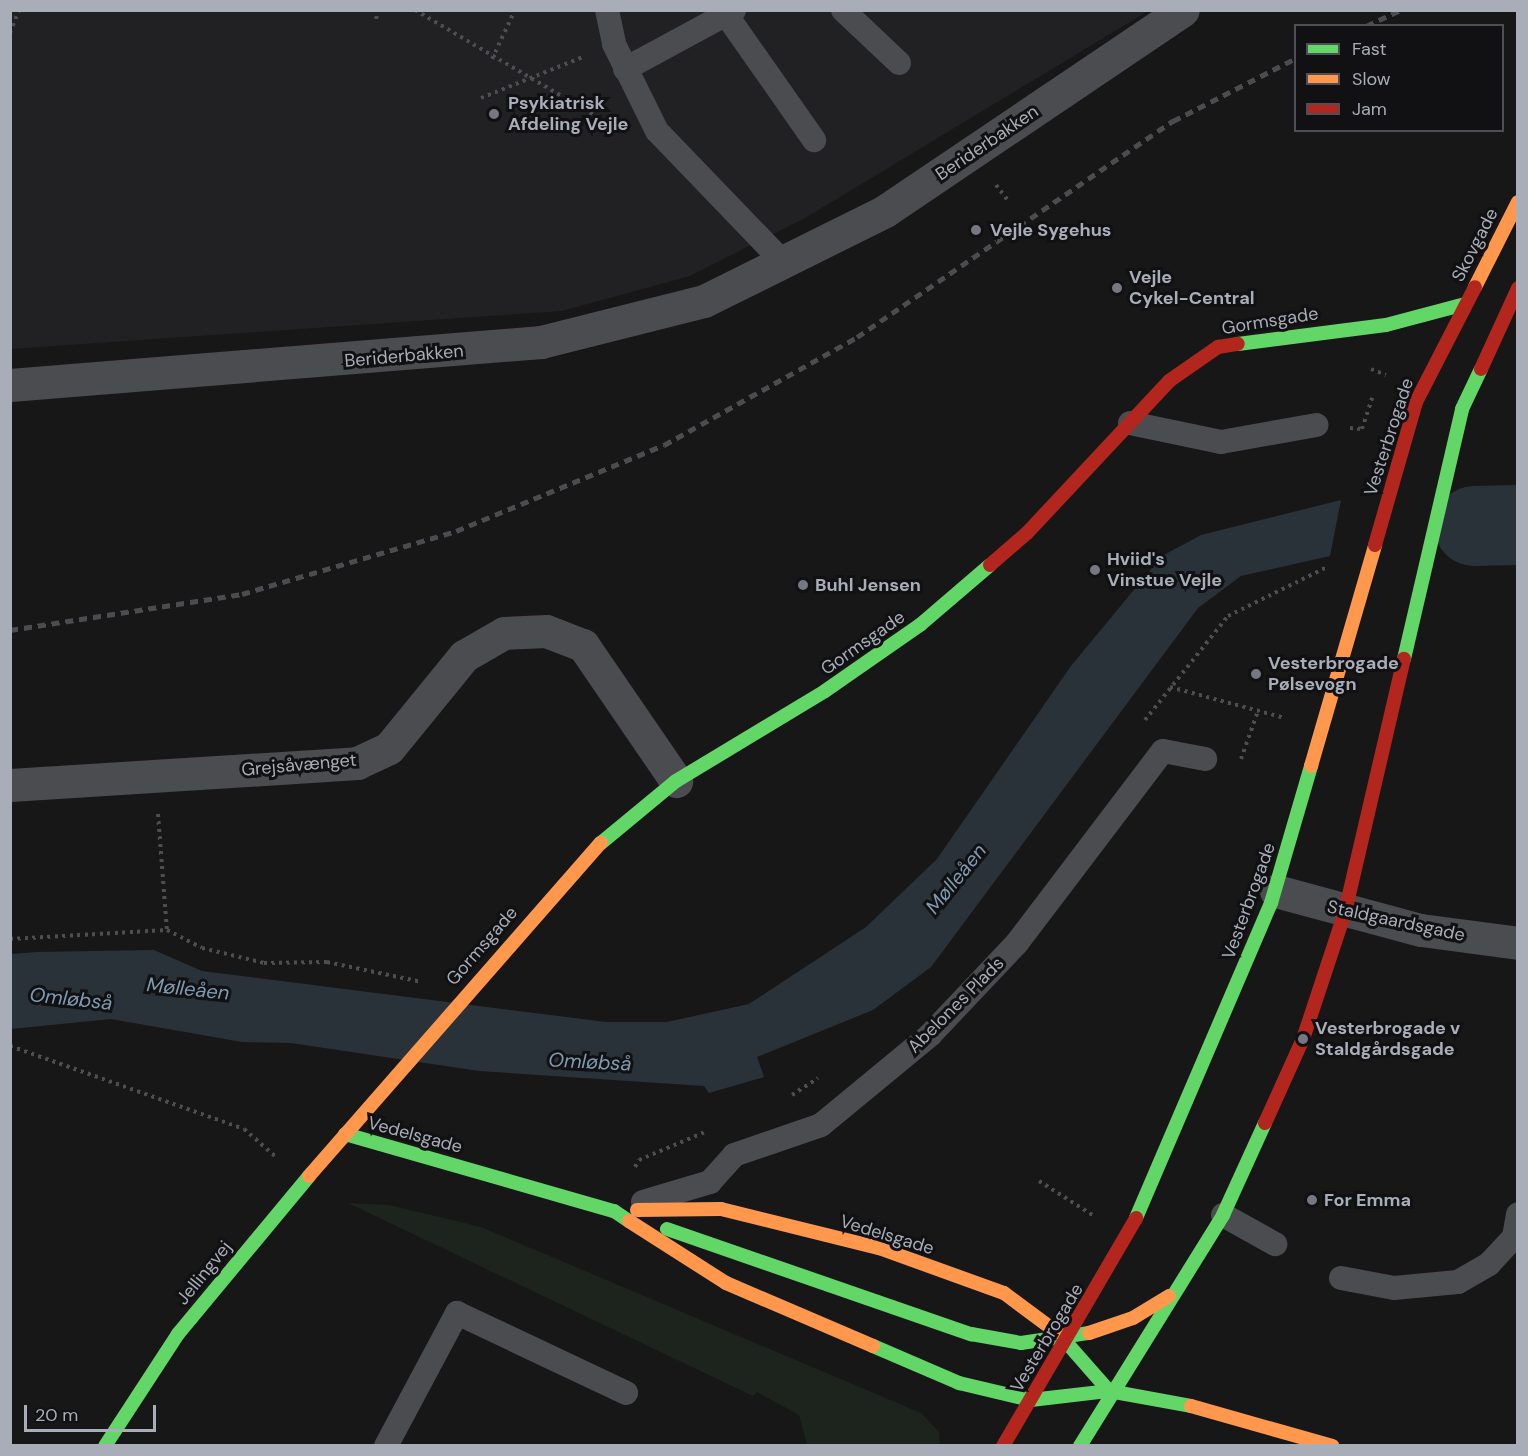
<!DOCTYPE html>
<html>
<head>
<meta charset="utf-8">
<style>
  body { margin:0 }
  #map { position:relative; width:1528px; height:1456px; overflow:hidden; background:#171717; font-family:"DM Sans",sans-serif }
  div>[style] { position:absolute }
  .built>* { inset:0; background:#212123 }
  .green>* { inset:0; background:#1d241e }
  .water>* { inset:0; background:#2a3239 }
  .river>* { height:80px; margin:-40px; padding:0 40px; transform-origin:40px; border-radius:40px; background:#2a3239 }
  .path>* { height:4px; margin-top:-2px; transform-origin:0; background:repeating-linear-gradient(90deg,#4d4e52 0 3px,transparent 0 7.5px) }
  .lane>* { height:24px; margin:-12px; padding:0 12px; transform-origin:12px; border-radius:12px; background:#4b4c50 }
  .street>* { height:33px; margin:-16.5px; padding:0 16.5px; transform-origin:16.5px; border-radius:16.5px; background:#4b4c50 }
  .fast>* { height:14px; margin:-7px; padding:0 7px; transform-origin:7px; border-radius:7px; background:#63d668 }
  .slow>* { height:14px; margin:-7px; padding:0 7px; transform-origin:7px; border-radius:7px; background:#ff974d }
  .jam>* { height:14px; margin:-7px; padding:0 7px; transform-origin:7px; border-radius:7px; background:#b3261e }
  .rail>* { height:4.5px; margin-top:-2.25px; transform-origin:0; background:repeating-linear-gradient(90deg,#4b4c4f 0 8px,transparent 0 14px) }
  .dots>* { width:16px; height:16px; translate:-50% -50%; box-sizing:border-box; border:3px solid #111113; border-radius:50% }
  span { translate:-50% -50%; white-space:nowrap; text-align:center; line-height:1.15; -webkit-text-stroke:6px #111113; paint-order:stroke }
  .poi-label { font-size:18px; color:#a8adb8; font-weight:700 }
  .left { translate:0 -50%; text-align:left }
  .street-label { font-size:18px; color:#a8adb8 }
  .water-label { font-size:20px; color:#7f9bb3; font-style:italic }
  .frame { position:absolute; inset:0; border:12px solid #a8adb8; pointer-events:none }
  .legend { position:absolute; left:1294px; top:24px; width:210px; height:108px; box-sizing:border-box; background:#111113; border:2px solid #4d4f55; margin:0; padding:8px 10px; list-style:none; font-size:18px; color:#a8adb8 }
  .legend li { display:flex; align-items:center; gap:12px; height:30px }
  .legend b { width:30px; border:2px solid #4d4f55 }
  .scale { position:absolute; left:24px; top:1405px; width:132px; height:27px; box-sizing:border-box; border:3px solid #a8adb8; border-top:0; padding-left:8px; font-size:18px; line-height:21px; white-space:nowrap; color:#a8adb8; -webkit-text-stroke:4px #111113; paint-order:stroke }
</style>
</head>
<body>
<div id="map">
  <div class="built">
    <i style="clip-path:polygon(11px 11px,1148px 11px,807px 217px,690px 276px,562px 311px,11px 349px)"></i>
  </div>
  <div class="green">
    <i style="clip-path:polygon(348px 1203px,389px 1205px,481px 1227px,921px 1413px,939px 1432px,940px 1445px,807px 1445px,799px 1415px,757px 1392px,753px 1396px)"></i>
  </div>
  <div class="water">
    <i style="clip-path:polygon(1341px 500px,1330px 556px,1241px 576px,1198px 608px,931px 967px,873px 1010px,757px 1057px,764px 1077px,709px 1093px,704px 1086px,479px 1071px,291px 1043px,242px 1042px,111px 1019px,11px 1029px,10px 954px,37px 952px,154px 950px,202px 971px,606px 1022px,667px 1022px,749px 1004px,866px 927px,937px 859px,1071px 666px,1162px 556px,1201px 535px)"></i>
  </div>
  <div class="river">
    <i style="left:1474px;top:526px;width:44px;rotate:-1.3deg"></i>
  </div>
  <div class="path">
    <i style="left:415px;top:10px;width:216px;rotate:30.4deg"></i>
    <i style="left:376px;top:19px;width:9px;rotate:-77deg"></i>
    <i style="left:10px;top:33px;width:25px;rotate:-69deg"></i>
    <i style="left:492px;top:59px;width:54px;rotate:-64.9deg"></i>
    <i style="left:481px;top:98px;width:110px;rotate:-21.9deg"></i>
    <i style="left:996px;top:185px;width:18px;rotate:52deg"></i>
    <i style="left:1371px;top:369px;width:16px;rotate:22deg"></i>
    <i style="left:1350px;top:428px;width:12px;rotate:5deg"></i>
    <i style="left:1362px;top:429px;width:33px;rotate:-72deg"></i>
    <i style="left:1170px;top:687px;width:119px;rotate:15.1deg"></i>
    <i style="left:1145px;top:720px;width:133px;rotate:-51.4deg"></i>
    <i style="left:1228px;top:616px;width:110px;rotate:-26.3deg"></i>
    <i style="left:1241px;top:759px;width:51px;rotate:-70.5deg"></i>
    <i style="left:158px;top:814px;width:116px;rotate:85.6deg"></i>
    <i style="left:10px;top:939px;width:157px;rotate:-3.3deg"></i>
    <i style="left:167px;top:930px;width:39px;rotate:27deg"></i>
    <i style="left:202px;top:948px;width:64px;rotate:13.6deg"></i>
    <i style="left:264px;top:963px;width:63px;rotate:-0.9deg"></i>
    <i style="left:327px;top:962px;width:97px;rotate:11.9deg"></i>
    <i style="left:10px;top:1046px;width:248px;rotate:19.5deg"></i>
    <i style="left:244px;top:1129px;width:41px;rotate:41.1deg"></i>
    <i style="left:792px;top:1095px;width:31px;rotate:-33deg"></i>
    <i style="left:635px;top:1167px;width:8px;rotate:-60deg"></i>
    <i style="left:639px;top:1160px;width:72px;rotate:-23deg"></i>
    <i style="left:1039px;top:1181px;width:65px;rotate:32.5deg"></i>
  </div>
  <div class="lane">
    <i style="left:607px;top:10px;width:35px;rotate:78deg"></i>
    <i style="left:614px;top:44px;width:97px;rotate:63.7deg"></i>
    <i style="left:657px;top:131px;width:183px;rotate:46.1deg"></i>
    <i style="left:723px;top:10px;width:159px;rotate:55deg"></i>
    <i style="left:843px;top:10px;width:77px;rotate:43.4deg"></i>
    <i style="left:625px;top:69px;width:124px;rotate:-28.4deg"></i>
    <i style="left:1130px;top:423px;width:93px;rotate:11.8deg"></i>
    <i style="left:1221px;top:442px;width:97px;rotate:-10.1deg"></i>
    <i style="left:643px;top:1202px;width:70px;rotate:-16.6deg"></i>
    <i style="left:710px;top:1182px;width:36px;rotate:-48deg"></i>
    <i style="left:734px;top:1155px;width:92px;rotate:-19deg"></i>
    <i style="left:821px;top:1125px;width:141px;rotate:-39.5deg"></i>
    <i style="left:930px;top:1035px;width:127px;rotate:-46.6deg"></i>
    <i style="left:1017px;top:943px;width:241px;rotate:-52.8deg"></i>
    <i style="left:1163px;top:751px;width:43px;rotate:10.8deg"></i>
    <i style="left:1223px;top:1215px;width:60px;rotate:29.1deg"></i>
    <i style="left:1341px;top:1278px;width:54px;rotate:10.7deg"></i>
    <i style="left:1394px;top:1288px;width:64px;rotate:-5.4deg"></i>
    <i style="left:1458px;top:1282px;width:36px;rotate:-30deg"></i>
    <i style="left:1489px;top:1264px;width:37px;rotate:-47deg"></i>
    <i style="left:1514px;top:1237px;width:23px;rotate:-80deg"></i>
    <i style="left:386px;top:1446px;width:151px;rotate:-61.9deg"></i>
    <i style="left:457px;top:1313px;width:187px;rotate:25.3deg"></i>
  </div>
  <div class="street">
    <i style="left:10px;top:385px;width:533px;rotate:-4.63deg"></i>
    <i style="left:541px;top:342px;width:168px;rotate:-14.1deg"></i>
    <i style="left:704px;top:301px;width:202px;rotate:-26.4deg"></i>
    <i style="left:885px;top:211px;width:359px;rotate:-34deg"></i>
    <i style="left:10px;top:785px;width:348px;rotate:-3.6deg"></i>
    <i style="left:357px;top:763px;width:35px;rotate:-25deg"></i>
    <i style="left:389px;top:748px;width:119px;rotate:-50.8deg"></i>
    <i style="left:464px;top:656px;width:46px;rotate:-29.9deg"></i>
    <i style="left:504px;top:633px;width:42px;rotate:-2.7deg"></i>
    <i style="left:546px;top:631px;width:40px;rotate:21deg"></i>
    <i style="left:583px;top:645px;width:165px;rotate:55.6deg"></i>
    <i style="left:1276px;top:891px;width:150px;rotate:15.1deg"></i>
    <i style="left:1421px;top:930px;width:98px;rotate:7.6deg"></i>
  </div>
  <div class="fast">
    <i style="left:1238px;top:344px;width:149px;rotate:-7.3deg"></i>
    <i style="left:1386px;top:325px;width:82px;rotate:-14.9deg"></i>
    <i style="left:1404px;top:659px;width:257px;rotate:-76.9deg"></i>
    <i style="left:1462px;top:409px;width:44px;rotate:-64.6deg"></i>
    <i style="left:601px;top:843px;width:97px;rotate:-39.6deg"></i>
    <i style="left:676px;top:781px;width:174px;rotate:-31.1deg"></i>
    <i style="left:825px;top:691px;width:116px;rotate:-34.8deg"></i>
    <i style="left:920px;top:625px;width:92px;rotate:-40.6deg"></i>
    <i style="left:345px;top:1134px;width:280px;rotate:16deg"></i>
    <i style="left:614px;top:1211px;width:18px;rotate:34deg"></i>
    <i style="left:1136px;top:1218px;width:343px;rotate:-66.8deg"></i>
    <i style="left:1271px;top:903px;width:143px;rotate:-73.7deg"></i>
    <i style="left:667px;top:1229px;width:322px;rotate:19.1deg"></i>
    <i style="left:971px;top:1334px;width:51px;rotate:10.2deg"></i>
    <i style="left:1021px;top:1343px;width:69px;rotate:-8.4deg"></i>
    <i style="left:1059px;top:1334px;width:76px;rotate:48.7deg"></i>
    <i style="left:873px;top:1346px;width:94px;rotate:23.3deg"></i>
    <i style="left:959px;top:1383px;width:74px;rotate:13.3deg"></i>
    <i style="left:1031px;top:1400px;width:79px;rotate:-6.6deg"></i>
    <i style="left:1109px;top:1391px;width:83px;rotate:10.4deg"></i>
    <i style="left:105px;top:1446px;width:134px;rotate:-56.9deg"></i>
    <i style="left:178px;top:1334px;width:205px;rotate:-50.3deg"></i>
    <i style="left:1080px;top:1446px;width:272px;rotate:-58.2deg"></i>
    <i style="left:1223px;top:1215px;width:101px;rotate:-65.5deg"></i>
  </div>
  <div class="slow">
    <i style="left:1475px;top:287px;width:95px;rotate:-63.2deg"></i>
    <i style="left:1311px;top:766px;width:230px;rotate:-73.8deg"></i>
    <i style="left:309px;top:1176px;width:443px;rotate:-48.8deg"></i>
    <i style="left:637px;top:1210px;width:84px;rotate:-0.7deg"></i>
    <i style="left:721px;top:1209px;width:163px;rotate:13.9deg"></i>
    <i style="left:879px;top:1248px;width:133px;rotate:19.8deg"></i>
    <i style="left:1004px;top:1293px;width:69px;rotate:36.7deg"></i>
    <i style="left:629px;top:1221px;width:115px;rotate:32.6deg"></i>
    <i style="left:726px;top:1283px;width:160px;rotate:23.2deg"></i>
    <i style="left:1089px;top:1333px;width:46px;rotate:-18.8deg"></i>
    <i style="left:1133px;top:1318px;width:42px;rotate:-31.4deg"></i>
    <i style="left:1191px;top:1406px;width:147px;rotate:15.8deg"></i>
  </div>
  <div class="jam">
    <i style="left:1481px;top:369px;width:89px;rotate:-65.4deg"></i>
    <i style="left:1375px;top:545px;width:149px;rotate:-74deg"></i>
    <i style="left:1416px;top:402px;width:129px;rotate:-62.8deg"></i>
    <i style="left:990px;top:565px;width:49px;rotate:-40.9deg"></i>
    <i style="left:1027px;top:533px;width:208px;rotate:-46.9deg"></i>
    <i style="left:1169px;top:381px;width:60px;rotate:-34.8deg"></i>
    <i style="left:1218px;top:347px;width:20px;rotate:-9deg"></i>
    <i style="left:1265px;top:1123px;width:92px;rotate:-65.7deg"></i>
    <i style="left:1303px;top:1039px;width:134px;rotate:-71.7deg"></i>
    <i style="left:1345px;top:912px;width:260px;rotate:-76.9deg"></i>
    <i style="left:1003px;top:1446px;width:264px;rotate:-59.7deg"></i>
  </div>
  <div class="rail">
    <i style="left:1366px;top:26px;width:38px;rotate:-25deg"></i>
    <i style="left:10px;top:630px;width:235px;rotate:-8.8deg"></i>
    <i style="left:242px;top:594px;width:223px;rotate:-16.4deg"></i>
    <i style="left:456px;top:531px;width:225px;rotate:-22.5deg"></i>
    <i style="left:664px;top:445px;width:221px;rotate:-29.2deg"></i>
    <i style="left:857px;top:337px;width:383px;rotate:-34.4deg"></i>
    <i style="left:1173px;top:121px;width:138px;rotate:-27.1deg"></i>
  </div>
  <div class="dots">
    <i style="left:494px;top:114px;background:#757880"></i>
    <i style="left:976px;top:230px;background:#757880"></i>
    <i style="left:1117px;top:288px;background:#757880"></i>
    <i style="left:1095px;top:570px;background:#757880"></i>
    <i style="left:803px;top:585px;background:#757880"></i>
    <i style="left:1256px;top:674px;background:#757880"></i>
    <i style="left:1303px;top:1039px;background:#757880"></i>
    <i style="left:1312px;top:1200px;background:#757880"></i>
  </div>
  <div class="poi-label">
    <span class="left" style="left:508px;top:114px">Psykiatrisk<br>Afdeling Vejle</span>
    <span class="left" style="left:990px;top:230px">Vejle Sygehus</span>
    <span class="left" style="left:1129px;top:288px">Vejle<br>Cykel-Central</span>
    <span class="left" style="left:1107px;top:570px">Hviid's<br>Vinstue Vejle</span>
    <span class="left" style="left:815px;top:585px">Buhl Jensen</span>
    <span class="left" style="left:1268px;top:674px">Vesterbrogade<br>Pølsevogn</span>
    <span class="left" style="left:1315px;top:1039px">Vesterbrogade v<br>Staldgårdsgade</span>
    <span class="left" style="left:1324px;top:1200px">For Emma</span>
  </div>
  <div class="street-label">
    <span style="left:987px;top:143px;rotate:-34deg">Beriderbakken</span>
    <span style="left:1475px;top:245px;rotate:-63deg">Skovgade</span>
    <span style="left:1270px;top:321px;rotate:-9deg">Gormsgade</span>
    <span style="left:404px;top:356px;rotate:-5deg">Beriderbakken</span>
    <span style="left:1389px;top:437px;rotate:-72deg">Vesterbrogade</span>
    <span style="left:863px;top:643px;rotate:-35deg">Gormsgade</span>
    <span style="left:299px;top:765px;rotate:-5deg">Grejsåvænget</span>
    <span style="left:1249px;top:901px;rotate:-70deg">Vesterbrogade</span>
    <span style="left:1396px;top:921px;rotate:12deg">Staldgaardsgade</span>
    <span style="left:482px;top:946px;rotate:-49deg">Gormsgade</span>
    <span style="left:956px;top:1005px;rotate:-45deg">Abelones Plads</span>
    <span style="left:415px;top:1135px;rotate:15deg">Vedelsgade</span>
    <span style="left:887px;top:1235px;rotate:17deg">Vedelsgade</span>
    <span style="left:204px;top:1273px;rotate:-51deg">Jellingvej</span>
    <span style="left:1047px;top:1338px;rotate:-59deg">Vesterbrogade</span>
  </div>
  <div class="water-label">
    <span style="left:956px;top:879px;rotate:-51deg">Mølleåen</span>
    <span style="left:188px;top:989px;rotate:6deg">Mølleåen</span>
    <span style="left:71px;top:999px;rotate:6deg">Omløbså</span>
    <span style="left:590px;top:1062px;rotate:3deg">Omløbså</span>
  </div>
  <div class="frame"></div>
  <ul class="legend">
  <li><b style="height:8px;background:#63d668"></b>Fast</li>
  <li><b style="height:8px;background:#ff974d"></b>Slow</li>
  <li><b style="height:8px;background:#b3261e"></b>Jam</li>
  </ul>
  <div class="scale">20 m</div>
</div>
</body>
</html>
